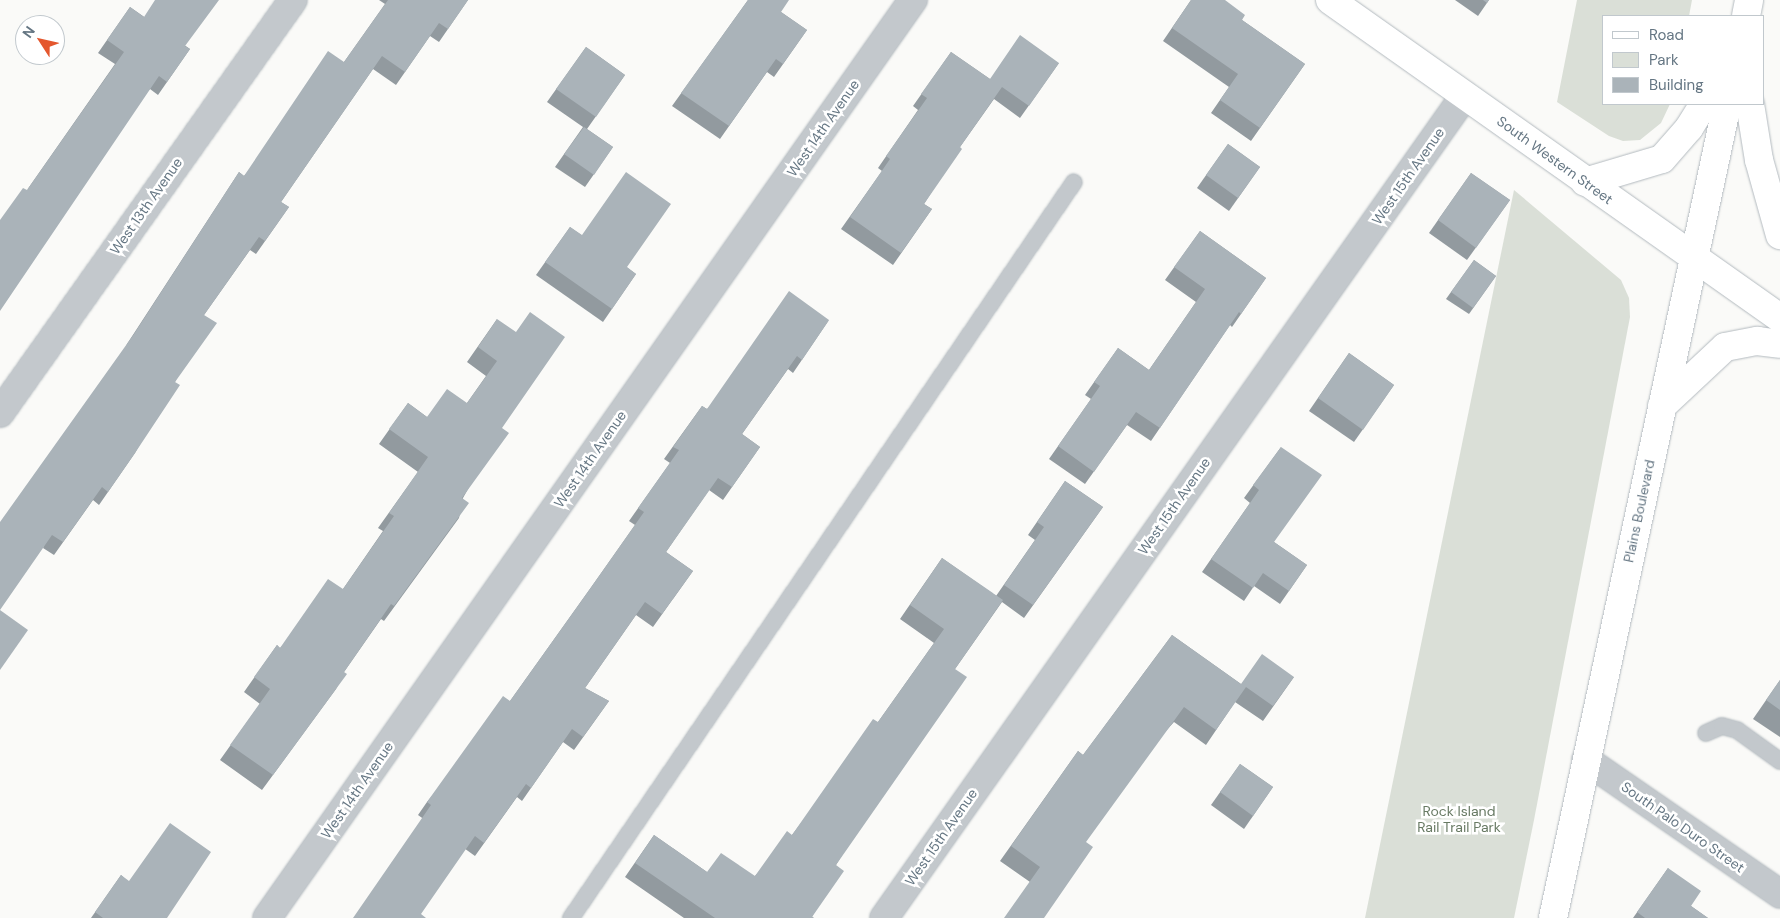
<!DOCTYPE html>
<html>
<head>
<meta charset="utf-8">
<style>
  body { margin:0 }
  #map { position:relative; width:1780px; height:918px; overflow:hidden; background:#fafaf8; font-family:"DM Sans",sans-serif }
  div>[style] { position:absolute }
  .green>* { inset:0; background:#dadfd7 }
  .roads { filter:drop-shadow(0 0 1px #b3babf) drop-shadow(0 0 1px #b3babf) }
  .lane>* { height:16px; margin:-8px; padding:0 8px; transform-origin:8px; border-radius:8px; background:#c3c8cc }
  .street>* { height:28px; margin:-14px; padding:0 14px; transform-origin:14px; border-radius:14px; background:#c3c8cc }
  .secondary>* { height:28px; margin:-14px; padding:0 14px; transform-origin:14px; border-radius:14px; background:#fff }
  .wall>* { inset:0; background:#929a9f }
  .building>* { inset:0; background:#aab3b9 }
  span { translate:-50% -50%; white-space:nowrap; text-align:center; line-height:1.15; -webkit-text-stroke:5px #fff; paint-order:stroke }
  .street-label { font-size:14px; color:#657683 }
  .park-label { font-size:14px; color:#687a64 }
  .legend { position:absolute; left:1602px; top:15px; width:162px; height:90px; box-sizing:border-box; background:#fff; border:1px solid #c1c8cd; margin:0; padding:6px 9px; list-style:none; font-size:15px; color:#657683 }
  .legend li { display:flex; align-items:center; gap:10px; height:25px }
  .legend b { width:25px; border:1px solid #c1c8cd }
  .north { position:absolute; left:15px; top:15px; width:50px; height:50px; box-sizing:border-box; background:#fff; border:1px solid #c1c8cd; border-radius:50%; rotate:305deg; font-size:14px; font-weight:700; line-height:20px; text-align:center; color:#657683 }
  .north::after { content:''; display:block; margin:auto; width:18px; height:22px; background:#e4572e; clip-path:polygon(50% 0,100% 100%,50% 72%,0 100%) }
</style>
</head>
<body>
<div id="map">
  <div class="green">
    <i style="clip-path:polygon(1577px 0,1692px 0,1689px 16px,1604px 16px,1604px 104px,1670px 104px,1661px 123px,1640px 140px,1623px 141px,1609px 136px,1557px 102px)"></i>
    <i style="clip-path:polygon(1514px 190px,1621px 280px,1629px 298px,1630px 317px,1534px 820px,1514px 918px,1365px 918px)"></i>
  </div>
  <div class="roads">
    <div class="lane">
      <i style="left:1706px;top:733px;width:17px;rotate:-24deg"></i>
      <i style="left:1722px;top:726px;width:16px;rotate:15deg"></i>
      <i style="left:1737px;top:730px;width:53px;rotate:35.8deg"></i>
      <i style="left:571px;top:918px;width:891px;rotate:-55.65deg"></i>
    </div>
    <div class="street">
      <i style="left:0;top:413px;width:506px;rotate:-54.65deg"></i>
      <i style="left:1586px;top:760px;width:236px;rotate:34.6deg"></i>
      <i style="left:267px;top:918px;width:1123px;rotate:-54.87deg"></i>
      <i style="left:884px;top:918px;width:1007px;rotate:-54.78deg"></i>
    </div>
    <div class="secondary">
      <i style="left:1330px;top:0;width:551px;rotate:35.25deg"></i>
      <i style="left:1746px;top:16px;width:16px;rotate:-79deg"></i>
      <i style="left:1750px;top:104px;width:57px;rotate:80.9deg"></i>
      <i style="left:1759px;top:160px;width:78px;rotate:74.4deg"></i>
      <i style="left:1585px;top:182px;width:80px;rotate:-16.6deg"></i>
      <i style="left:1662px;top:159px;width:41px;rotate:-48.9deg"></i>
      <i style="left:1689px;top:128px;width:28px;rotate:-58deg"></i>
      <i style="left:1662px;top:406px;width:86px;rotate:-43.1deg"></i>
      <i style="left:1725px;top:347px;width:33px;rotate:-11deg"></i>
      <i style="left:1757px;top:341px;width:23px;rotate:7deg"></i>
      <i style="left:1553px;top:918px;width:832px;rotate:-77.93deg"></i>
    </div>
  </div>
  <div class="wall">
    <i style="clip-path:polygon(379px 0,468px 0,439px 42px,430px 36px,396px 85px,373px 69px,281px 202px,289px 207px,256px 254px,250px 250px,204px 315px,175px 382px,135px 453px,99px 505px,93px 500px,54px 555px,43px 548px,127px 344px,239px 172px,244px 176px,344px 62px,385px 4px)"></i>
    <i style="clip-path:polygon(748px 0,781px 12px,807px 30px,774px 77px,767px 72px,720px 139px,672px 106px)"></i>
    <i style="clip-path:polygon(1191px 0,1242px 20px,1305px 64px,1251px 141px,1211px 113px,1229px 87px,1163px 41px)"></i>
    <i style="clip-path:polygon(1455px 0,1489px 0,1478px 16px)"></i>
    <i style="clip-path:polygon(130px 7px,190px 49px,158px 95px,150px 89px,27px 190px,115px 64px,98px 53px)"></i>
    <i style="clip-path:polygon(586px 47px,625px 75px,587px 129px,613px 147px,585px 187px,555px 167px,583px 127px,547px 102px)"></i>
    <i style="clip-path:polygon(951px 52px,990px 79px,1059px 63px,1020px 118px,994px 99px,960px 147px,924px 204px,932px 209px,893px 265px,841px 229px,882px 171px,878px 168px,918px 110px,913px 106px)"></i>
    <i style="clip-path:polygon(1228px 144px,1260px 167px,1229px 211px,1197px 188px)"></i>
    <i style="clip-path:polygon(1471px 173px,1510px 200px,1467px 260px,1429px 233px)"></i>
    <i style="clip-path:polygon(570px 227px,636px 274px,603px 322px,536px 275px)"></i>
    <i style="clip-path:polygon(1200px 231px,1266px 278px,1232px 327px,1230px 325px,1151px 441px,1127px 425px,1085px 484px,1049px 459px,1091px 399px,1085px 395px,1118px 348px,1149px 370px,1196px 302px,1165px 280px)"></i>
    <i style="clip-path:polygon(1474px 260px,1496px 276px,1469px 314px,1446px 299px)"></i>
    <i style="clip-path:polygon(497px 319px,502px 428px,463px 498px,459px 518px,384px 621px,381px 619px,344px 672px,336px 689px,262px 790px,220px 760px,260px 704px,244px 692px,277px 645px,280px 648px,343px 589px,383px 531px,378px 528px,418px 472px,379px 444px,408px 403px,427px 417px,467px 403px,486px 376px,467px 362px)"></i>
    <i style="clip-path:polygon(829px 320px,793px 373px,788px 369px,742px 434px,760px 447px,723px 500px,709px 490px,666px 552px,693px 571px,653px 627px,636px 615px,585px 688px,609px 701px,574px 750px,563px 742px,522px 801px,517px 797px,475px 856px,418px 815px,427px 802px,510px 701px,592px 586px,635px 525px,629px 521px,670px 463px,664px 459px,702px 406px,707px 409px)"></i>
    <i style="clip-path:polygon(1349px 353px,1394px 385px,1354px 442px,1309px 411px)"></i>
    <i style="clip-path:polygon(1281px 447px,1274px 542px,1307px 565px,1280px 604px,1254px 586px,1244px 601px,1202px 572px,1250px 503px,1244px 498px)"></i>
    <i style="clip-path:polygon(1065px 481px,1103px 507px,1024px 618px,1002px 602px,955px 669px,836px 865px,812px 917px,814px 918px,684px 918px,625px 877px,654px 835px,707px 872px,755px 876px,792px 835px,878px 722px,934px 643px,900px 619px,942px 558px,996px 596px,1035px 540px,1028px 535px)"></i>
    <i style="clip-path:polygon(1172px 635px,1241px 684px,1294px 677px,1263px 721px,1235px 702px,1206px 745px,1174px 722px,1030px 882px,1000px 861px,1078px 751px,1083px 755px)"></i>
    <i style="clip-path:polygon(1780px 680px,1780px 737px,1753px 719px)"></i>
    <i style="clip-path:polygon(1240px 764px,1273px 787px,1244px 829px,1211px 805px)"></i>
    <i style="clip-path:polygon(1668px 868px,1691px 906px,1708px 918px,1633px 918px)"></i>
    <i style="clip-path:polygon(121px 875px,167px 918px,91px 918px)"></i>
  </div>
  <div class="building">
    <i style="clip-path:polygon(155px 0,219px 0,185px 46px,190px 49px,167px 82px,159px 76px,0 311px,0 220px,23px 188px,27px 190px,124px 52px,107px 40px,130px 7px,144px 17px)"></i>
    <i style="clip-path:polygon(388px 0,468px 0,448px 29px,439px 23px,405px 72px,382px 56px,281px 202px,289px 207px,265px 241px,259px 237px,204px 315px,217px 323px,175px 382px,180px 385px,135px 453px,108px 492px,102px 487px,63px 542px,52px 535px,0 610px,0 522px,134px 334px,239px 172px,244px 176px,328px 51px,344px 62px)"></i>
    <i style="clip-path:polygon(748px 0,789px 0,781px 12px,807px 30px,783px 64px,776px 59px,729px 126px,681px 93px)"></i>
    <i style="clip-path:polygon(1191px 0,1225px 0,1245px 15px,1242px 20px,1305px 64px,1260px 128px,1220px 100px,1238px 74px,1172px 28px)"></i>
    <i style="clip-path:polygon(1483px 0,1489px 0,1487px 3px)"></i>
    <i style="clip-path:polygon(1020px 35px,1059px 63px,1029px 106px,1002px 87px,960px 147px,962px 149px,924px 204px,932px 209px,901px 253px,850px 217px,890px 159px,886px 156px,927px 98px,921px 94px,951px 52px,990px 79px)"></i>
    <i style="clip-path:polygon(586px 47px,625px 75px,596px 117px,556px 89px)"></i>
    <i style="clip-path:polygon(584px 127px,613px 147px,594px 175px,564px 154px)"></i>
    <i style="clip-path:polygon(1228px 144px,1260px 167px,1238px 198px,1206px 175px)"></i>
    <i style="clip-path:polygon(626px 172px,671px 204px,627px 267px,636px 274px,612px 309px,545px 262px,570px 227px,582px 235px)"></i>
    <i style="clip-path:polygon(1471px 173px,1510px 200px,1476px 248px,1438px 220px)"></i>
    <i style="clip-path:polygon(1200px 231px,1266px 278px,1241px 314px,1239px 312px,1160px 428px,1136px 412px,1094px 472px,1058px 446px,1100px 386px,1094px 382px,1118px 348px,1149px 370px,1205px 289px,1174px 267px)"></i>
    <i style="clip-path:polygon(1474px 260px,1496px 276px,1473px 308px,1451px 292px)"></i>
    <i style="clip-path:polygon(789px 291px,829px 320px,802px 360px,797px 356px,742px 434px,760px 447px,732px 487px,718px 478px,666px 552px,693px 571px,662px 614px,645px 602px,585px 688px,609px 701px,583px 737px,572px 729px,531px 788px,526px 784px,484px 843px,475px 836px,421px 914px,426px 918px,353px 918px,431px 805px,427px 802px,503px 696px,510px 701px,592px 586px,644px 512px,638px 508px,679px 450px,673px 447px,702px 406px,707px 409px)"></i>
    <i style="clip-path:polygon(530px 312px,565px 337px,502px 428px,509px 433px,462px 498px,469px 503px,394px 606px,391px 604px,344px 672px,347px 674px,273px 775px,230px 745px,270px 689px,254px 677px,277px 645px,280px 648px,328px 579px,343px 589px,394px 516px,389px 513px,428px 457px,389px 429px,408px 403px,427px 417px,447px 389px,467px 403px,497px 361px,478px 347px,497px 319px,516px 332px)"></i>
    <i style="clip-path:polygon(1349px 353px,1394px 385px,1363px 430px,1318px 398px)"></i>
    <i style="clip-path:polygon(1281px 447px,1322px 475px,1274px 542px,1307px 565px,1289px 591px,1263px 573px,1253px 588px,1211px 559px,1259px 490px,1253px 485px)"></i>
    <i style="clip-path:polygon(1065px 481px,1103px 507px,1033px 605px,1004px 585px,1044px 527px,1037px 522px)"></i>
    <i style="clip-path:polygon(942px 558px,1003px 600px,955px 669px,967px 677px,836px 865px,844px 871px,812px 917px,814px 918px,715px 918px,635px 863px,654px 835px,707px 872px,721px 853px,755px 876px,787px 831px,792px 835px,873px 719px,878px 722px,944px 629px,910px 605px)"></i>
    <i style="clip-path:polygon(0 610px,28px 630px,0 670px)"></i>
    <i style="clip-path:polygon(1172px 635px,1241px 684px,1262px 654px,1294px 677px,1273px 706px,1246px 687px,1216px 730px,1184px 707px,1086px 842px,1093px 847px,1044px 918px,1004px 918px,1040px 867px,1011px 846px,1078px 751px,1083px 755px)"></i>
    <i style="clip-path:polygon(1780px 680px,1780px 710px,1766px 700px)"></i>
    <i style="clip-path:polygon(1240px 764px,1273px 787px,1253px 816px,1220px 792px)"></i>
    <i style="clip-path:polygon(170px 823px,211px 852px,167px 918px,103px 918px,95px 912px,121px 875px,129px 881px)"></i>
    <i style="clip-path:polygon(1668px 868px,1701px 891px,1691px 906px,1708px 918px,1645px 918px,1637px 912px)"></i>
  </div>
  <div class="street-label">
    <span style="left:823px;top:128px;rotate:-55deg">West 14th Avenue</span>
    <span style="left:1555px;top:160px;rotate:36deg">South Western Street</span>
    <span style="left:1408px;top:176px;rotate:-55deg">West 15th Avenue</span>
    <span style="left:146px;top:206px;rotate:-55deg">West 13th Avenue</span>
    <span style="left:590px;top:459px;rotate:-55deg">West 14th Avenue</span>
    <span style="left:1174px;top:506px;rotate:-55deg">West 15th Avenue</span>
    <span style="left:1639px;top:511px;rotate:-78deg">Plains Boulevard</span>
    <span style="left:357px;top:790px;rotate:-55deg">West 14th Avenue</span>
    <span style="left:1683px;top:827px;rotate:35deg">South Palo Duro Street</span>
    <span style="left:941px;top:837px;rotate:-55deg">West 15th Avenue</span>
  </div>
  <div class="park-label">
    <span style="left:1459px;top:819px">Rock Island<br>Rail Trail Park</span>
  </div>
  <ul class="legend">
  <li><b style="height:6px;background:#fff"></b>Road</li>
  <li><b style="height:14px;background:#dadfd7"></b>Park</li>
  <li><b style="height:14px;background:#aab3b9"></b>Building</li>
  </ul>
  <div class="north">N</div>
</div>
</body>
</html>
